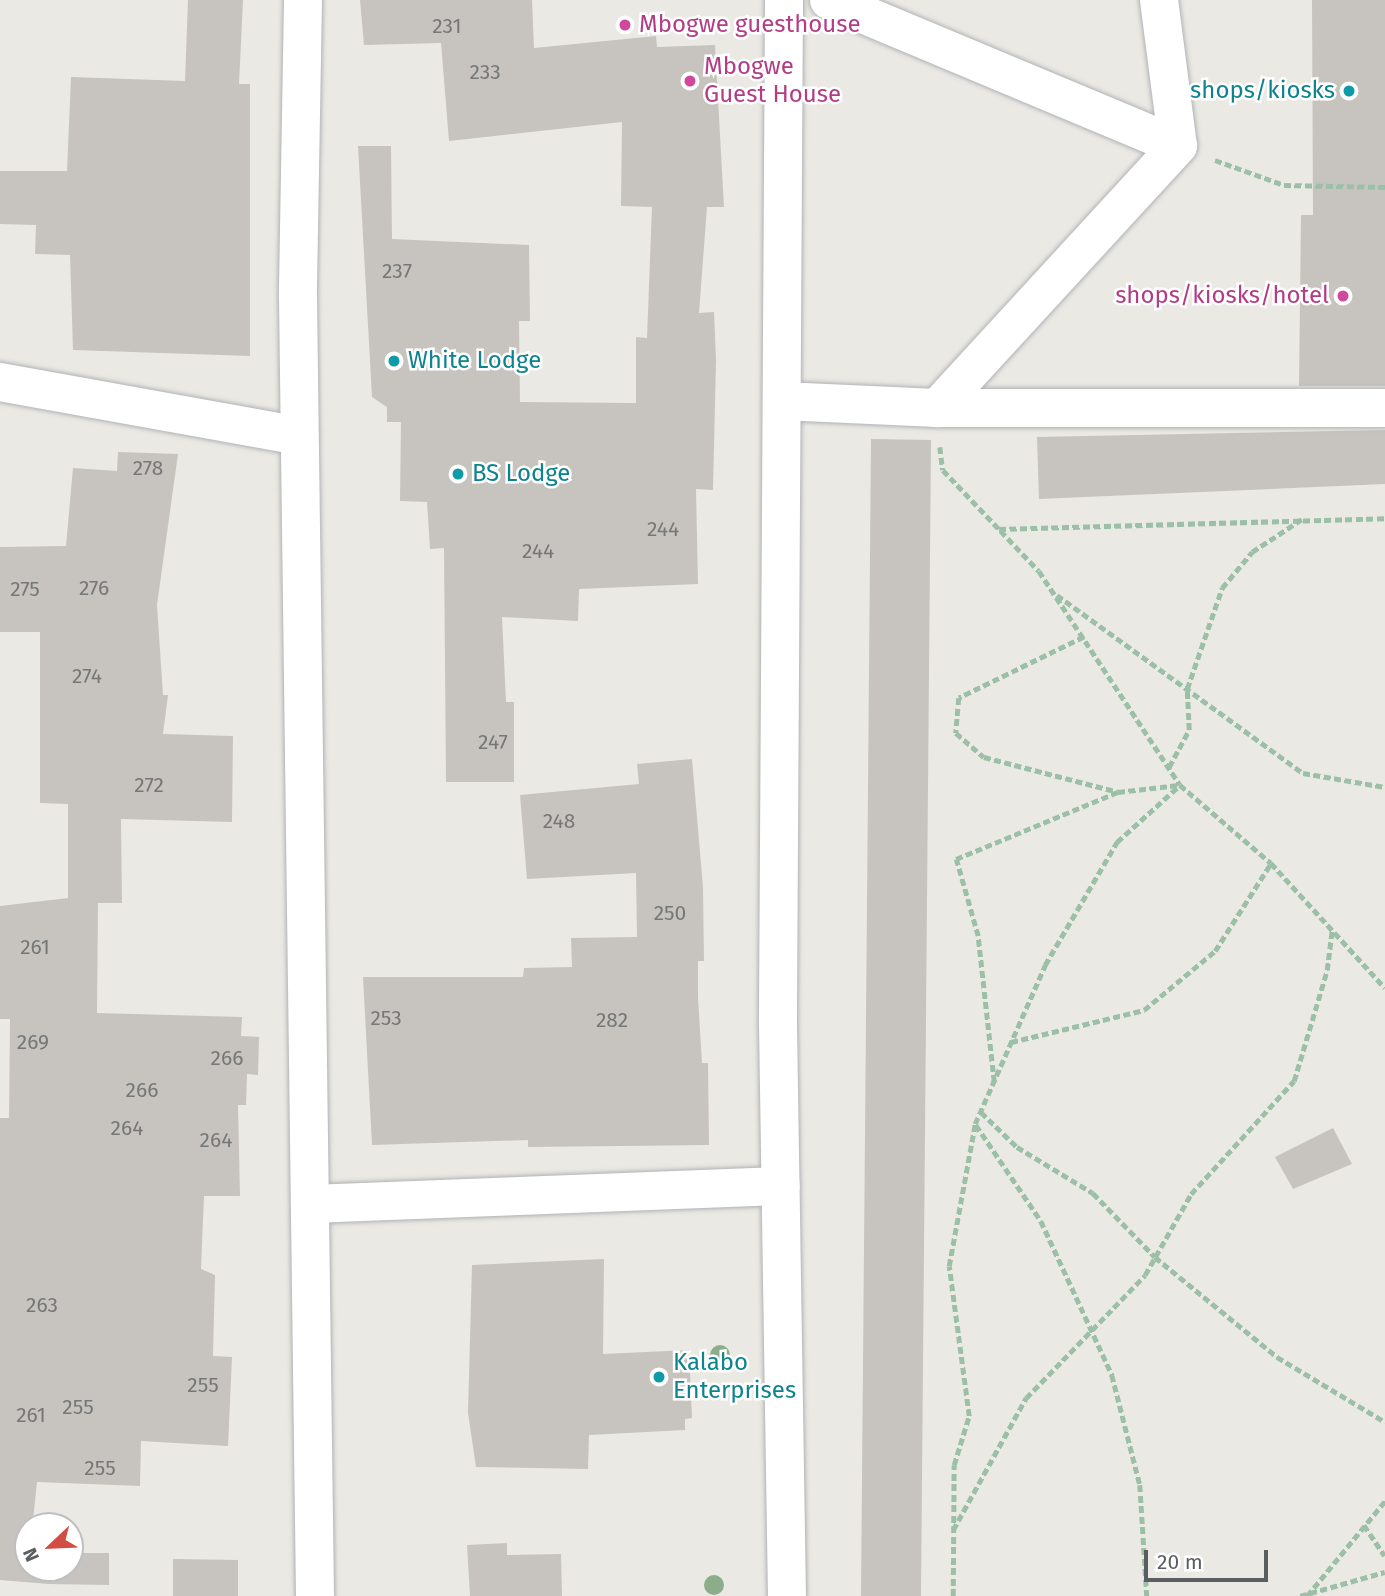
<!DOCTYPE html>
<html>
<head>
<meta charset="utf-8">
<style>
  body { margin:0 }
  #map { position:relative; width:1385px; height:1596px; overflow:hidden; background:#ebe9e3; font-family:"Fira Sans",sans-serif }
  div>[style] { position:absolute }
  .building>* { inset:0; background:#c7c4bf }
  .path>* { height:4.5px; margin-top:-2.25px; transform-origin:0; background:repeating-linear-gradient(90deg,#9cc0a7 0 7px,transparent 0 10.5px) }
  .roads { filter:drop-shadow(0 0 2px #b0b3b6) drop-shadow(0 0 2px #b0b3b6) }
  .minor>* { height:38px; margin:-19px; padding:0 19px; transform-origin:19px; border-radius:19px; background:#fff }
  .trees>* { width:20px; height:20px; margin:-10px; border-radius:50%; background:#8cad8a }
  .dots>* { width:19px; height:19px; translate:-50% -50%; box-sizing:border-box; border:4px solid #fff; border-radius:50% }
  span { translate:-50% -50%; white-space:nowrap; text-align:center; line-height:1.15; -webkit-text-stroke:5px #fff; paint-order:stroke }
  .number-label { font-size:21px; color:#767878 }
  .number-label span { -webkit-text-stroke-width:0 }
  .hotel-label { font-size:24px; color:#b23c85 }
  .left { translate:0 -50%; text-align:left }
  .right { translate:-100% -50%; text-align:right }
  .culture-label { font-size:24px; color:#0d838f }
  .north { position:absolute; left:14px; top:1512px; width:70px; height:70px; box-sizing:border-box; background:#fff; border:2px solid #bdbfc0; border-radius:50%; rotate:247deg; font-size:19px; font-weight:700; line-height:28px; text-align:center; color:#5b5e61 }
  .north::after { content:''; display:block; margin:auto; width:24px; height:32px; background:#d24d42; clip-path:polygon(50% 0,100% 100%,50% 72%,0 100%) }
  .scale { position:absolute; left:1144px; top:1550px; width:124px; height:32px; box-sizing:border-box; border:4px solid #5b5e61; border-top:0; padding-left:9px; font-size:21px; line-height:24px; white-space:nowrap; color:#5b5e61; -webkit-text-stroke:5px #fff; paint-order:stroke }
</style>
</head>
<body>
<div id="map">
  <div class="building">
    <i style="clip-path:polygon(188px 0,243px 0,239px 84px,250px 84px,250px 356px,73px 350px,70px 255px,35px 254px,36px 225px,0 224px,0 171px,67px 171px,71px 77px,185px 81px)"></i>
    <i style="clip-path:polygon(360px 0,532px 0,534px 48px,656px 36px,657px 47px,715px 45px,724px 207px,707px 207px,699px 313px,714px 312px,716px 360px,713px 490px,696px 489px,698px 584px,579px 589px,578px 621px,502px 617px,506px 702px,514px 702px,514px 782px,446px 782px,444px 548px,430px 549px,427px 502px,400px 501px,401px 422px,387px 422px,387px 407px,372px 397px,358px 146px,391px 146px,392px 239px,529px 245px,530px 321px,519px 321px,520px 402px,636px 403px,636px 337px,647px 338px,652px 207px,621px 206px,622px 122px,449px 141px,441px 43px,364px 45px)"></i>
    <i style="clip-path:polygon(1312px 0,1385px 0,1385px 386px,1299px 386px,1301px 215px,1313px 215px)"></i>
    <i style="clip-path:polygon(1385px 430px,1385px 484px,1039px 499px,1037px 437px)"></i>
    <i style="clip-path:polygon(871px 439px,931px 440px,921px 1596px,861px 1596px)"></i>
    <i style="clip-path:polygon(118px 452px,178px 454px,157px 605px,163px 695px,168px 695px,163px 734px,233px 736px,232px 822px,121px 819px,122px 903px,98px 903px,97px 1013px,242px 1017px,241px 1036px,259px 1037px,258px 1075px,247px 1074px,246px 1105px,238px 1105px,240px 1196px,204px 1196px,201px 1269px,215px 1275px,213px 1356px,232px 1357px,228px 1446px,141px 1441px,140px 1486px,37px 1482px,28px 1568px,70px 1568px,70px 1553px,109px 1553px,109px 1585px,49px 1584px,0 1580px,0 1118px,9px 1118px,10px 1019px,0 1019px,0 906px,68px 898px,68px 804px,40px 803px,40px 632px,0 632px,0 547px,66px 546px,73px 468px,117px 471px)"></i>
    <i style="clip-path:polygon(692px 759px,703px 887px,704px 961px,698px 961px,698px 998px,702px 1063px,708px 1063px,709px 1145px,528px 1147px,528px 1140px,372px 1145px,363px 977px,523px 977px,524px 968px,572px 967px,571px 938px,637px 937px,636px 873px,527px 879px,520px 795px,639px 784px,637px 764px)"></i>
    <i style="clip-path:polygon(1333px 1128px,1352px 1164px,1293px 1189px,1275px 1157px)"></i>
    <i style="clip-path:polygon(604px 1259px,603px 1354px,689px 1350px,692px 1418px,685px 1419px,685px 1430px,589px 1435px,588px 1469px,476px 1467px,468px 1413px,472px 1265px)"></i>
    <i style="clip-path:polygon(507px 1543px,507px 1555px,561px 1554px,562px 1596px,470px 1596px,467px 1545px)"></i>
    <i style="clip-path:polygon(173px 1559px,238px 1560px,238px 1596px,173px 1596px)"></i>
  </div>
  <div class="path">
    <i style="left:1215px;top:160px;width:73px;rotate:19.9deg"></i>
    <i style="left:1284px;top:185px;width:101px;rotate:1.1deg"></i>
    <i style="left:940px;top:447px;width:23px;rotate:83deg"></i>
    <i style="left:943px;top:470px;width:139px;rotate:46.5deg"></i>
    <i style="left:1039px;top:571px;width:256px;rotate:56.6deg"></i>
    <i style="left:1180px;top:785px;width:120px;rotate:40.6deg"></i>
    <i style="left:1271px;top:863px;width:169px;rotate:47.6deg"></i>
    <i style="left:999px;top:529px;width:386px;rotate:-1.6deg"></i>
    <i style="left:1057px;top:595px;width:304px;rotate:35.9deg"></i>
    <i style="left:1303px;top:773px;width:83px;rotate:9.7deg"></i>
    <i style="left:1084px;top:637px;width:139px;rotate:154deg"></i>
    <i style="left:959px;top:698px;width:35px;rotate:95deg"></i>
    <i style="left:956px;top:733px;width:37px;rotate:41deg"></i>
    <i style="left:984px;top:757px;width:138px;rotate:14.6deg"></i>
    <i style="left:1169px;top:767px;width:42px;rotate:-61.6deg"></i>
    <i style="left:1189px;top:730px;width:41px;rotate:-92.8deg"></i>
    <i style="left:1187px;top:689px;width:107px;rotate:-70.9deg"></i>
    <i style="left:1222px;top:588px;width:47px;rotate:-50.2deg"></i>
    <i style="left:1252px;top:552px;width:60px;rotate:-33.4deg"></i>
    <i style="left:1011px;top:1042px;width:137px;rotate:-13.5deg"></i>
    <i style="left:1144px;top:1010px;width:92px;rotate:-39.7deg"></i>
    <i style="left:1215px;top:951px;width:104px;rotate:-57.5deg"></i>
    <i style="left:994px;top:1082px;width:147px;rotate:-96.3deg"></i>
    <i style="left:978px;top:936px;width:80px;rotate:-105.9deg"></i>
    <i style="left:956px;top:859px;width:175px;rotate:-22.5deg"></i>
    <i style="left:1118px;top:792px;width:61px;rotate:-6.5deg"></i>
    <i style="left:981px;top:1112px;width:50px;rotate:44.2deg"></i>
    <i style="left:1017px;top:1147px;width:89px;rotate:31.2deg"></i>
    <i style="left:1093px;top:1193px;width:89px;rotate:45.9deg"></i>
    <i style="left:1155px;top:1257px;width:158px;rotate:39.3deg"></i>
    <i style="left:1277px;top:1357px;width:126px;rotate:31deg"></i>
    <i style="left:976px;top:1125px;width:116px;rotate:55.9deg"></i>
    <i style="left:1041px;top:1221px;width:170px;rotate:65.2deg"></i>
    <i style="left:1112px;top:1375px;width:114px;rotate:75.7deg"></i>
    <i style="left:1140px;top:1485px;width:111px;rotate:86.4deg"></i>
    <i style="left:1364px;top:1525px;width:37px;rotate:56deg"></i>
    <i style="left:953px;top:1530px;width:151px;rotate:-61.1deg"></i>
    <i style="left:1026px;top:1398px;width:171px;rotate:-45.9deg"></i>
    <i style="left:1145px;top:1275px;width:93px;rotate:-60.4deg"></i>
    <i style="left:1191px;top:1194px;width:153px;rotate:-47.7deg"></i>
    <i style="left:1294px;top:1081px;width:116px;rotate:-73.4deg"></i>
    <i style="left:1327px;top:970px;width:40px;rotate:-82.9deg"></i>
    <i style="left:953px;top:1596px;width:131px;rotate:-89.6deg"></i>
    <i style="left:954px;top:1465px;width:51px;rotate:-73deg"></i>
    <i style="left:969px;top:1416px;width:151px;rotate:-97.6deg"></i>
    <i style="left:949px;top:1266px;width:144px;rotate:-79.6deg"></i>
    <i style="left:975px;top:1124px;width:174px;rotate:-66.2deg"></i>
    <i style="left:1045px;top:965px;width:143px;rotate:-59.7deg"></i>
    <i style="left:1117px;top:842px;width:85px;rotate:-42.1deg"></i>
    <i style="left:1300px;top:1596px;width:88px;rotate:-15.8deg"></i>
    <i style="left:1307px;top:1596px;width:123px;rotate:-50.6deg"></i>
  </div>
  <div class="roads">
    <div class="minor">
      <i style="left:303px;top:0;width:298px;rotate:91deg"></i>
      <i style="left:298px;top:298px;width:1298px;rotate:89.25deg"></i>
      <i style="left:784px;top:0;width:1025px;rotate:90.34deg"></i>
      <i style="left:778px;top:1025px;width:571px;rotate:89.1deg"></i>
      <i style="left:829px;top:0;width:378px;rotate:22.7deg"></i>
      <i style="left:1159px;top:0;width:147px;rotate:82.6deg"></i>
      <i style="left:0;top:382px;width:304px;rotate:10.2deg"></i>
      <i style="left:782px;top:401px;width:155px;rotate:2.6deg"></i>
      <i style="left:937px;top:408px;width:448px"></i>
      <i style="left:937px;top:408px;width:356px;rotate:-47.4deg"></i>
      <i style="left:310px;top:1204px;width:471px;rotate:-2.2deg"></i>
    </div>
  </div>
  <div class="trees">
    <i style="left:720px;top:1355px"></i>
    <i style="left:714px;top:1585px"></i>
  </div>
  <div class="dots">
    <i style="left:625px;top:25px;background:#d1479c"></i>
    <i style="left:690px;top:81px;background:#d1479c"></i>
    <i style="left:1349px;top:91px;background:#0f9aa8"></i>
    <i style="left:1343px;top:296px;background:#d1479c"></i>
    <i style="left:394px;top:361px;background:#0f9aa8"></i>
    <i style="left:458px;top:474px;background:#0f9aa8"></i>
    <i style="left:659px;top:1377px;background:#0f9aa8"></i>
  </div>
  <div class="number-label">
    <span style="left:447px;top:26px">231</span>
    <span style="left:485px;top:72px">233</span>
    <span style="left:397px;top:271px">237</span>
    <span style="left:148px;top:468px">278</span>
    <span style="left:663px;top:529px">244</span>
    <span style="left:538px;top:551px">244</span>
    <span style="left:94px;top:588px">276</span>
    <span style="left:25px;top:589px">275</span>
    <span style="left:87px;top:676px">274</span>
    <span style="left:493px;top:742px">247</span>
    <span style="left:149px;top:785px">272</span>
    <span style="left:559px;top:821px">248</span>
    <span style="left:670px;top:913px">250</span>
    <span style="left:35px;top:947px">261</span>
    <span style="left:386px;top:1018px">253</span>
    <span style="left:612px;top:1020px">282</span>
    <span style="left:33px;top:1042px">269</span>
    <span style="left:227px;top:1058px">266</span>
    <span style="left:142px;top:1090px">266</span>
    <span style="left:127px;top:1128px">264</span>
    <span style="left:216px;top:1140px">264</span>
    <span style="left:42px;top:1305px">263</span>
    <span style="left:203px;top:1385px">255</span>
    <span style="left:78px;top:1407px">255</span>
    <span style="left:31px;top:1415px">261</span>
    <span style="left:100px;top:1468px">255</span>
  </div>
  <div class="hotel-label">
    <span class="left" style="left:639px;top:25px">Mbogwe guesthouse</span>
    <span class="left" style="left:704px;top:81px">Mbogwe<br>Guest House</span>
    <span class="right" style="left:1329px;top:296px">shops/kiosks/hotel</span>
  </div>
  <div class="culture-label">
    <span class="right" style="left:1335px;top:91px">shops/kiosks</span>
    <span class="left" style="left:408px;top:361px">White Lodge</span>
    <span class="left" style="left:472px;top:474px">BS Lodge</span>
    <span class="left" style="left:673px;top:1377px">Kalabo<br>Enterprises</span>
  </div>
  <div class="north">N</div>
  <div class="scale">20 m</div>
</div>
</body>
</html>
